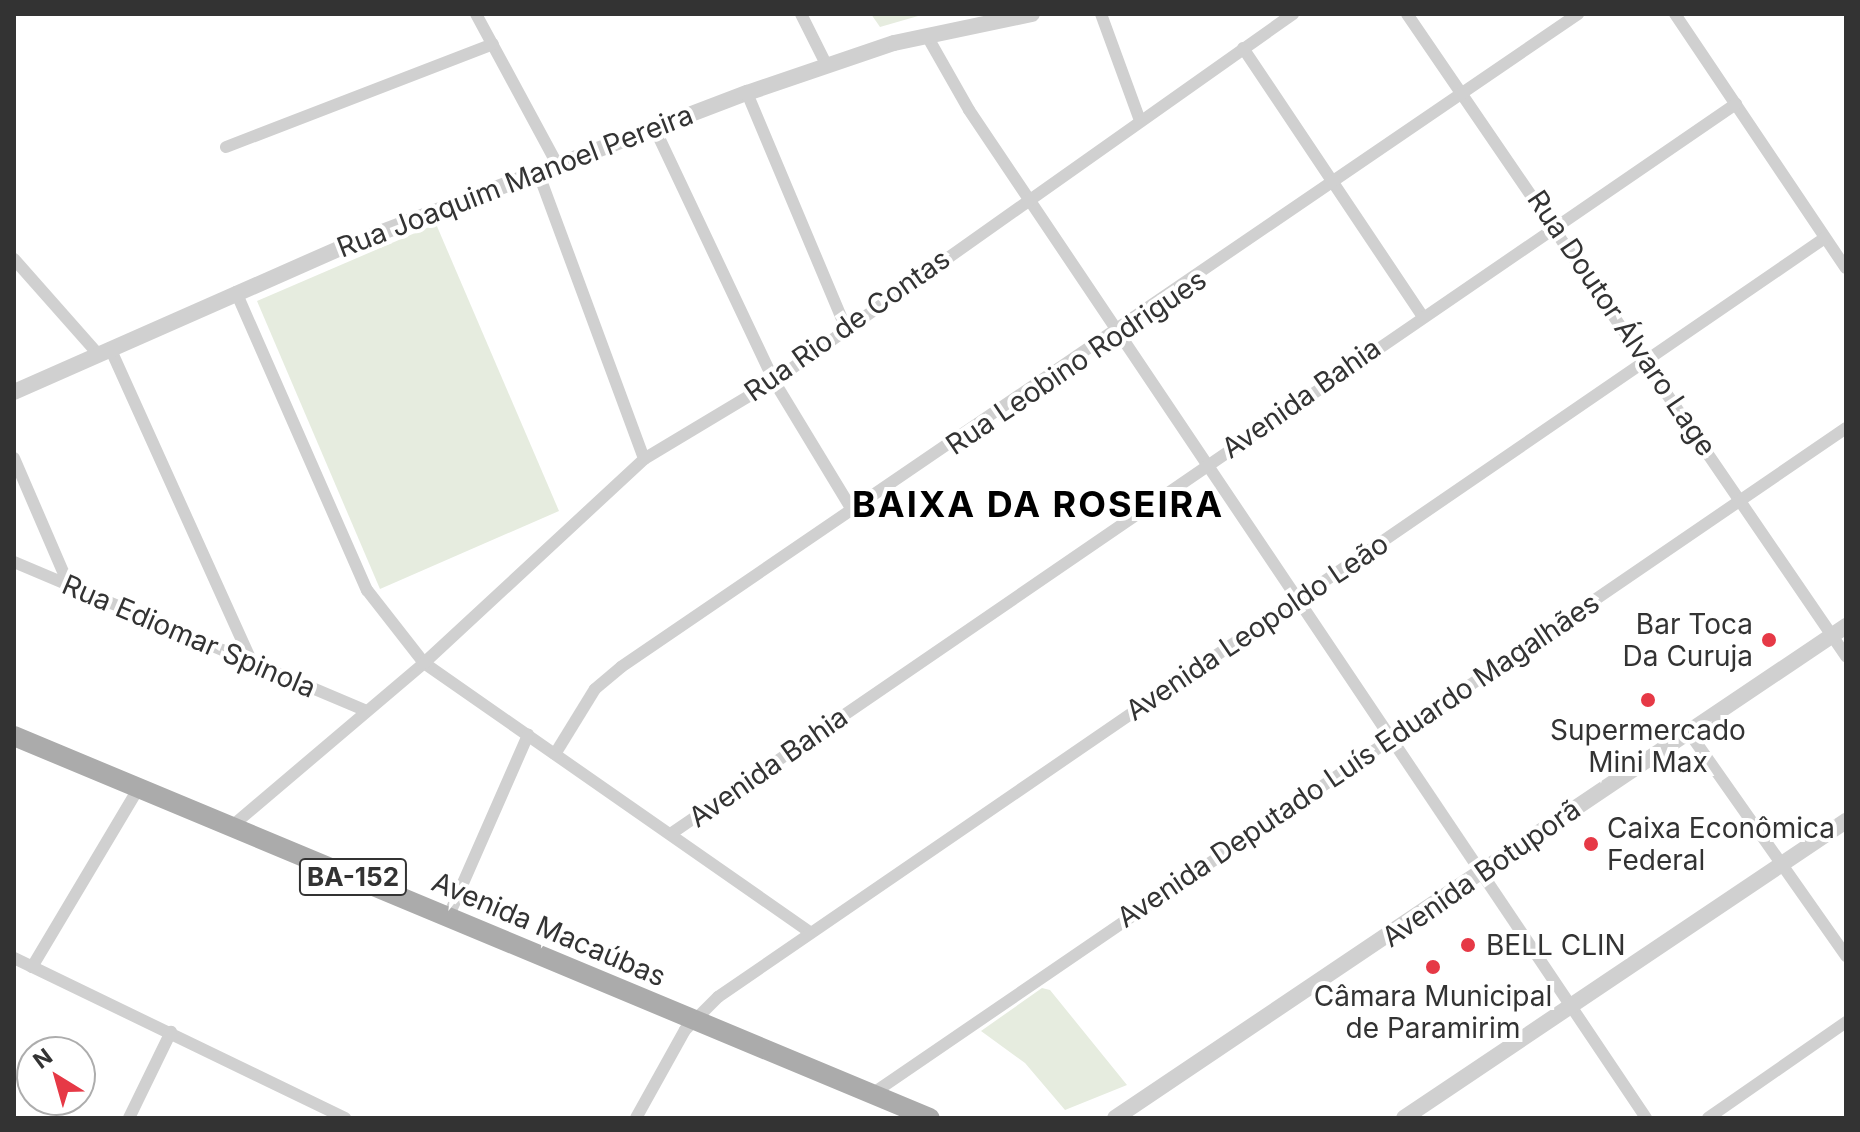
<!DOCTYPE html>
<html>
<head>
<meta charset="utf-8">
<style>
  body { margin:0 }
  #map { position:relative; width:1860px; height:1132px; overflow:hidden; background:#fff; font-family:Inter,sans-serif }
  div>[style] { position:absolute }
  .green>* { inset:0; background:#e6ecdf }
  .minor>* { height:12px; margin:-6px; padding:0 6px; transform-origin:6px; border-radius:6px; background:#d0d0d0 }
  .tertiary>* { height:16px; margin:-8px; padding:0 8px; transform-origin:8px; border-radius:8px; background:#d0d0d0 }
  .primary>* { height:20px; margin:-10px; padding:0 10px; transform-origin:10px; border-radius:10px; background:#ababab }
  .dots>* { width:22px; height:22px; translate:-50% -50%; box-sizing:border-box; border:4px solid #fff; border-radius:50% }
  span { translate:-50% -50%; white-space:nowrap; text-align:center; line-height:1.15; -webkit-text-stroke:8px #fff; paint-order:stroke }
  .shield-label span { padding:2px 6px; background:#fff; border:2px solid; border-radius:6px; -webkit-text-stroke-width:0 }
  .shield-label { font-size:26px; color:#333; font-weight:700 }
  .street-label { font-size:28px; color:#333 }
  .poi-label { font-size:28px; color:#333 }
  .right { translate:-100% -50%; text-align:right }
  .left { translate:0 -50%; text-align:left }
  .district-label { font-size:36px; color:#000; font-weight:700; letter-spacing:2px }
  .frame { position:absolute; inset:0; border:16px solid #333; pointer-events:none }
  .north { position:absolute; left:16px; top:1036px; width:80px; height:80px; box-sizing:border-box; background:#fff; border:2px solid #adadad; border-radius:50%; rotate:323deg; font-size:22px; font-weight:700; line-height:32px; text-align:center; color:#333 }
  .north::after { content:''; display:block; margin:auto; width:28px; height:36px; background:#e63946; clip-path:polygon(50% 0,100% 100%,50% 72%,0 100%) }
</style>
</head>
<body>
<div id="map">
  <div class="green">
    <i style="clip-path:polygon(871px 14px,925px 14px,880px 27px)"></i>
    <i style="clip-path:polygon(436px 224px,559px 511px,380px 589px,257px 301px)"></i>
    <i style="clip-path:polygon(1042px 988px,1050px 990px,1127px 1085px,1065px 1110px,1025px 1063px,981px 1031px)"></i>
  </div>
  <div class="minor">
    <i style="left:476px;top:14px;width:170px;rotate:61.6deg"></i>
    <i style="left:801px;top:14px;width:58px;rotate:63.4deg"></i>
    <i style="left:1101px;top:14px;width:111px;rotate:69.9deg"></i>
    <i style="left:1407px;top:14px;width:778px;rotate:55.64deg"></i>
    <i style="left:1675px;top:14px;width:306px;rotate:56.1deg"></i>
    <i style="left:927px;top:36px;width:85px;rotate:60.4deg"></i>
    <i style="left:969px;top:110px;width:1214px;rotate:56.11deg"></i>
    <i style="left:1243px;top:48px;width:321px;rotate:56.2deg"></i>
    <i style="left:747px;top:93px;width:256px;rotate:67.2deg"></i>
    <i style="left:654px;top:127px;width:281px;rotate:64.7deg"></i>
    <i style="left:774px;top:381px;width:154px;rotate:58.8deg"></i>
    <i style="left:226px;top:147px;width:286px;rotate:-21.1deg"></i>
    <i style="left:538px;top:172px;width:306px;rotate:69.7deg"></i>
    <i style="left:14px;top:259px;width:127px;rotate:48.5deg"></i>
    <i style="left:236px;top:292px;width:326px;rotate:66.3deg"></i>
    <i style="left:367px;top:590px;width:93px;rotate:52deg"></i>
    <i style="left:424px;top:663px;width:470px;rotate:34.9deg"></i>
    <i style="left:110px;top:348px;width:342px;rotate:65.7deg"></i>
    <i style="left:14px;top:458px;width:139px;rotate:66.7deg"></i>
    <i style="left:14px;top:562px;width:381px;rotate:22.9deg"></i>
    <i style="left:1688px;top:731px;width:275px;rotate:54.9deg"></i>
    <i style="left:555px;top:754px;width:76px;rotate:-58.4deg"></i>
    <i style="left:595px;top:689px;width:34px;rotate:-40deg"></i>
    <i style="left:621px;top:667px;width:1159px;rotate:-34.31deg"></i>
    <i style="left:232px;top:826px;width:252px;rotate:-40.3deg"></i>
    <i style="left:424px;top:663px;width:300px;rotate:-42.8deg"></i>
    <i style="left:644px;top:459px;width:152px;rotate:-31deg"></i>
    <i style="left:774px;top:381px;width:636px;rotate:-35.27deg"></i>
    <i style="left:672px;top:833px;width:1290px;rotate:-34.42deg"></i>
    <i style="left:449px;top:915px;width:197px;rotate:-66.3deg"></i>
    <i style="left:14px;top:958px;width:368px;rotate:25.8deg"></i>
    <i style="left:32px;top:967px;width:207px;rotate:-59.2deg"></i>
    <i style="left:872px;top:1094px;width:1180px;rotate:-34.36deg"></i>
    <i style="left:129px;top:1118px;width:96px;rotate:-64deg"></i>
    <i style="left:636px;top:1118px;width:101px;rotate:-60.9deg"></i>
    <i style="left:685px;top:1030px;width:47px;rotate:-45deg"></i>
    <i style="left:718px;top:997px;width:1342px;rotate:-34.44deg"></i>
    <i style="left:1708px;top:1118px;width:168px;rotate:-34.8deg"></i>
  </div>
  <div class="tertiary">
    <i style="left:14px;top:392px;width:360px;rotate:-23.8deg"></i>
    <i style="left:343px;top:247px;width:432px;rotate:-20.9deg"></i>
    <i style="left:747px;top:93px;width:155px;rotate:-18.8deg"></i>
    <i style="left:894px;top:43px;width:141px;rotate:-11.9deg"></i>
    <i style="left:1115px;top:1118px;width:881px;rotate:-33.94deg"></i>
    <i style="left:1404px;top:1118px;width:533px;rotate:-33.9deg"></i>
  </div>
  <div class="primary">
    <i style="left:14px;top:736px;width:992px;rotate:22.64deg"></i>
  </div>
  <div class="dots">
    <i style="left:1769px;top:640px;background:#e63946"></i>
    <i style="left:1648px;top:700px;background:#e63946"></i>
    <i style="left:1591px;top:844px;background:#e63946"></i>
    <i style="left:1468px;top:945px;background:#e63946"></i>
    <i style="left:1433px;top:967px;background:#e63946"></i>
  </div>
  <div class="shield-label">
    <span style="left:353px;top:877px">BA-152</span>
  </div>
  <div class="street-label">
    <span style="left:515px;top:181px;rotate:-21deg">Rua Joaquim Manoel Pereira</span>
    <span style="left:1622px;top:323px;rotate:56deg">Rua Doutor Álvaro Lage</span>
    <span style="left:847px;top:325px;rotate:-35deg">Rua Rio de Contas</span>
    <span style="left:1076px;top:362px;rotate:-34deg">Rua Leobino Rodrigues</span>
    <span style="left:1301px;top:398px;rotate:-35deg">Avenida Bahia</span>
    <span style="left:1257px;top:627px;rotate:-34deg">Avenida Leopoldo Leão</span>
    <span style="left:189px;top:636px;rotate:23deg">Rua Ediomar Spinola</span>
    <span style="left:1358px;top:760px;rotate:-34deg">Avenida Deputado Luís Eduardo Magalhães</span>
    <span style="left:768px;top:767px;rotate:-35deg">Avenida Bahia</span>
    <span style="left:1481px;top:873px;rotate:-35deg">Avenida Botuporã</span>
    <span style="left:549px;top:929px;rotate:23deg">Avenida Macaúbas</span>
  </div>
  <div class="poi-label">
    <span class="right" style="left:1753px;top:640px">Bar Toca<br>Da Curuja</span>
    <span style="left:1648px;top:746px">Supermercado<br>Mini Max</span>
    <span class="left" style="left:1607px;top:844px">Caixa Econômica<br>Federal</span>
    <span class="left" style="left:1486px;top:945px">BELL CLIN</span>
    <span style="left:1433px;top:1012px">Câmara Municipal<br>de Paramirim</span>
  </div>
  <div class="district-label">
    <span style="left:1038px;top:505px">BAIXA DA ROSEIRA</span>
  </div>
  <div class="frame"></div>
  <div class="north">N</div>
</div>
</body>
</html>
